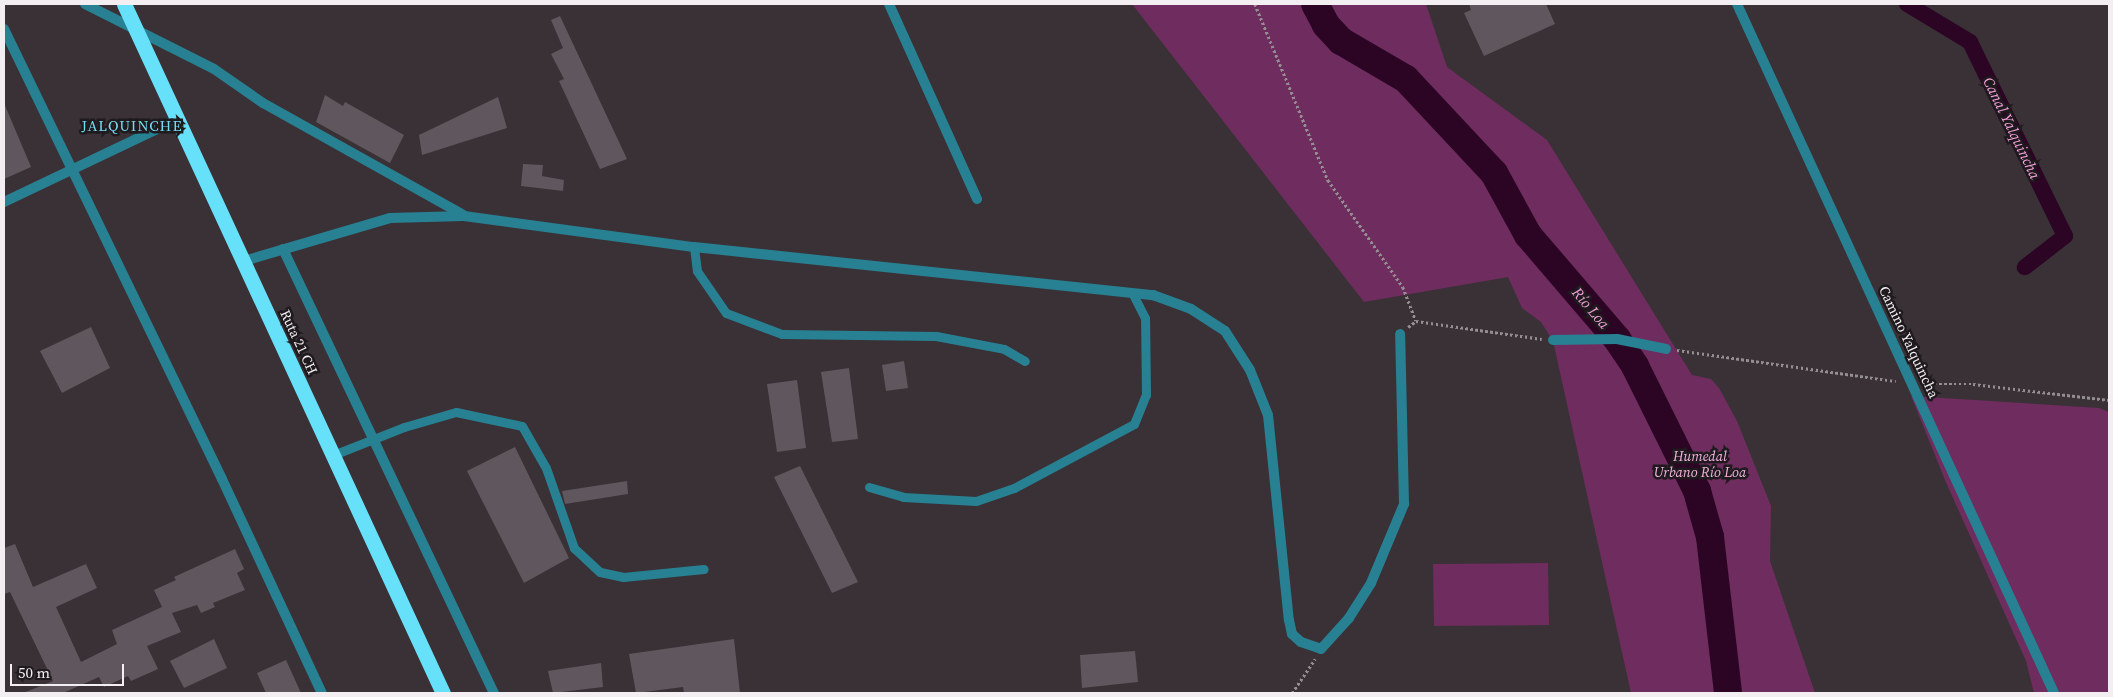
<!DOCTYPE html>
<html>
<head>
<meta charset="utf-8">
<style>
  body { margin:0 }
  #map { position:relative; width:2113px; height:697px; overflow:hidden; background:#393136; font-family:"Source Serif 4",serif }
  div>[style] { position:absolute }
  .green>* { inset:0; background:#6f2c5f }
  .canal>* { height:16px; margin:-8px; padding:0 8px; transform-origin:8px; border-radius:8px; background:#2c0524 }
  .river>* { height:28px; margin:-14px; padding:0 14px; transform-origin:14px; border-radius:14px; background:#2c0524 }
  .building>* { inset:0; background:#60565d }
  .path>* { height:2.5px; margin-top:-1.25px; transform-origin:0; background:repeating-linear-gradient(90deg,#948d91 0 2.5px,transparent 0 5px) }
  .lane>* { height:9px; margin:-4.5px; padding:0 4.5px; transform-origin:4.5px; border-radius:4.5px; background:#288193 }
  .street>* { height:10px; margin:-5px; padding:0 5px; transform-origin:5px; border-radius:5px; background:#288193 }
  .highway>* { height:15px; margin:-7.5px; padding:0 7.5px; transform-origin:7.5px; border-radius:7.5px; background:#67e0fa }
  span { translate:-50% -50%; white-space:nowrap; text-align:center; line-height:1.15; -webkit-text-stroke:5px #1e1a1d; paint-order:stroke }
  .street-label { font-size:14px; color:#f3eef1 }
  .park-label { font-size:14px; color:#f3b2df; font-style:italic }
  .neighbourhood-label { font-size:15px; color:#75dbf2; letter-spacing:1px }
  .water-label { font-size:15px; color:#f49edb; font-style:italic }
  .frame { position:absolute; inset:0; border:5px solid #f3eef1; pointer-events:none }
  .scale { position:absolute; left:10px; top:664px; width:114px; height:22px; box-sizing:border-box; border:2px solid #f3eef1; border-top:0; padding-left:6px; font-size:15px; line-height:18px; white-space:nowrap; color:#f3eef1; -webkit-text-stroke:4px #1e1a1d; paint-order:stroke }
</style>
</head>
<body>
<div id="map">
  <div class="green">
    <i style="clip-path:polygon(1132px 4px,1426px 4px,1447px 67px,1547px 140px,1692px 375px,1711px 379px,1719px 388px,1737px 421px,1771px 506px,1770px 561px,1815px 693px,1631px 693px,1553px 341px,1541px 322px,1522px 308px,1508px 277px,1364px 302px)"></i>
    <i style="clip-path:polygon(1911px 396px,2099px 408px,2109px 412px,2109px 693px,2034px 693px,2026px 661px,1945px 480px)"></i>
    <i style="clip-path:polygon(1548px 563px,1549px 625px,1434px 626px,1433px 564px)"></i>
  </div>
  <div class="canal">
    <i style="left:1907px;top:4px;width:74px;rotate:31.1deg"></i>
    <i style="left:1970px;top:42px;width:216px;rotate:63.9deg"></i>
    <i style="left:2065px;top:236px;width:51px;rotate:142.2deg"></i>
  </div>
  <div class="river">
    <i style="left:1315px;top:4px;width:24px;rotate:62deg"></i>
    <i style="left:1326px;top:25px;width:22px;rotate:47deg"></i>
    <i style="left:1341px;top:41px;width:75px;rotate:30.3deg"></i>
    <i style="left:1406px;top:79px;width:129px;rotate:46.9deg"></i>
    <i style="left:1494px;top:173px;width:71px;rotate:61.3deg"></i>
    <i style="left:1528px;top:235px;width:137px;rotate:49.4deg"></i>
    <i style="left:1617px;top:339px;width:32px;rotate:56deg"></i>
    <i style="left:1635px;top:366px;width:140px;rotate:63.6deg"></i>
    <i style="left:1697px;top:491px;width:48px;rotate:74.2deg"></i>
    <i style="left:1710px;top:537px;width:157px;rotate:83.4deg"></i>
  </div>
  <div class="building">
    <i style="clip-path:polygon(1469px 4px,1546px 4px,1555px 24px,1484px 56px,1464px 13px,1471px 10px)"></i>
    <i style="clip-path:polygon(560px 16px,627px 159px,600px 169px,559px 81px,564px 79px,551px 54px,563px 48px,551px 20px)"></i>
    <i style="clip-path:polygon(325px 95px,343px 106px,345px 102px,404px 135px,390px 163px,316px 122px)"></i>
    <i style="clip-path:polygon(498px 97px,507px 128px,422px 155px,419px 135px)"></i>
    <i style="clip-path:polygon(4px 103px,31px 167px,4px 179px)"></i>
    <i style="clip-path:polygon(523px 164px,543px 165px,542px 176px,564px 180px,563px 191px,521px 186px)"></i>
    <i style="clip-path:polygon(91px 327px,110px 368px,62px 393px,40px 351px)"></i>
    <i style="clip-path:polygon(904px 361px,908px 388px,886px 391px,882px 365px)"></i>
    <i style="clip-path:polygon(849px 368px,858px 439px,832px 442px,821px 372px)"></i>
    <i style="clip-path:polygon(797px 380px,806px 448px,777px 452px,767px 384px)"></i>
    <i style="clip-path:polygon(515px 447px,569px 558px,524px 583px,467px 471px)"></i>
    <i style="clip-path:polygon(800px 466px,858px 582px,832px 593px,774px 477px)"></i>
    <i style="clip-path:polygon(627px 481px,628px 494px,565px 504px,562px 491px)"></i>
    <i style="clip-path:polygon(15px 544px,33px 587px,86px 564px,97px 588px,56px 607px,81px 662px,117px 644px,112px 630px,162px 607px,154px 590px,176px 580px,174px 577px,235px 549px,244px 569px,237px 573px,245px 590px,213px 603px,215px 607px,201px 613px,197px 605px,172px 613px,181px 632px,147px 646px,158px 669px,131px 681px,128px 676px,104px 687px,99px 677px,63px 693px,23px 693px,53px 681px,10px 592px,4px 594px,4px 548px)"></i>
    <i style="clip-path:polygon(214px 639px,227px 668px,184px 688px,170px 661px)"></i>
    <i style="clip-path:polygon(734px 639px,740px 693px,684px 693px,683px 687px,636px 693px,629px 654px)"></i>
    <i style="clip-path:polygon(1135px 651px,1138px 682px,1082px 688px,1080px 655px)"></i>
    <i style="clip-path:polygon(286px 660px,301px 693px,266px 693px,257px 673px)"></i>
    <i style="clip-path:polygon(601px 663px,603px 687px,553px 693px,548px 671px)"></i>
  </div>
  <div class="path">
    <i style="left:1255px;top:4px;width:191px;rotate:67.5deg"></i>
    <i style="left:1328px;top:180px;width:131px;rotate:55deg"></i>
    <i style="left:1403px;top:287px;width:36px;rotate:69deg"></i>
    <i style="left:1408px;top:327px;width:10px;rotate:-37deg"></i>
    <i style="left:1416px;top:321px;width:127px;rotate:8.1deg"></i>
    <i style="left:1677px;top:350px;width:221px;rotate:8.1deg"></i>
    <i style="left:1924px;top:384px;width:49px"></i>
    <i style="left:1973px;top:384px;width:137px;rotate:6.7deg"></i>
    <i style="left:1292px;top:693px;width:41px;rotate:-55.9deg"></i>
  </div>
  <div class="lane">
    <i style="left:694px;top:247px;width:24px;rotate:83deg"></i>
    <i style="left:697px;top:271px;width:51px;rotate:55.4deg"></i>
    <i style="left:726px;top:313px;width:60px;rotate:20.6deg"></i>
    <i style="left:782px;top:334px;width:154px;rotate:0.7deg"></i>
    <i style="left:936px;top:336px;width:69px;rotate:10.8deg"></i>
    <i style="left:1004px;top:349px;width:24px;rotate:30deg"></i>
    <i style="left:333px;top:455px;width:76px;rotate:-21.5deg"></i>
    <i style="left:404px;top:427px;width:54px;rotate:-16.1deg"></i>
    <i style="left:456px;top:412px;width:67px;rotate:12deg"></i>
    <i style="left:522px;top:426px;width:48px;rotate:60.3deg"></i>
    <i style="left:546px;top:468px;width:85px;rotate:70.7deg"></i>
    <i style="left:574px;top:548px;width:35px;rotate:43deg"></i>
    <i style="left:600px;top:572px;width:24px;rotate:12deg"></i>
    <i style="left:623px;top:577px;width:81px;rotate:-5.6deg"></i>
    <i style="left:869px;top:487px;width:35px;rotate:16deg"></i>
    <i style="left:903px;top:497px;width:73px;rotate:3.1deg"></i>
    <i style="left:976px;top:501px;width:40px;rotate:-18.9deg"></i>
    <i style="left:1014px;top:488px;width:136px;rotate:-28.1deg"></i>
    <i style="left:1134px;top:424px;width:31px;rotate:-68deg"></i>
    <i style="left:1146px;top:395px;width:77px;rotate:-90.7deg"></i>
    <i style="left:1145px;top:318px;width:28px;rotate:-117deg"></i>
  </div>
  <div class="street">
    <i style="left:85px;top:4px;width:144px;rotate:26.7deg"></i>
    <i style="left:214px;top:69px;width:60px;rotate:34.8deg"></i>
    <i style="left:263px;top:103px;width:229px;rotate:29.2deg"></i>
    <i style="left:889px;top:4px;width:214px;rotate:65.7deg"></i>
    <i style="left:1737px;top:4px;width:758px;rotate:65.29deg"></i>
    <i style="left:4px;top:29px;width:500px;rotate:64.15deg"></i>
    <i style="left:222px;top:479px;width:236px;rotate:65deg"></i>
    <i style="left:4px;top:202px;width:193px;rotate:-25.5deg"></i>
    <i style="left:283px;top:249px;width:492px;rotate:64.6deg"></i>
    <i style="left:244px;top:261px;width:152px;rotate:-16.4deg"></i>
    <i style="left:390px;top:218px;width:74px;rotate:-1.5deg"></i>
    <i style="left:464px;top:216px;width:232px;rotate:7.7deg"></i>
    <i style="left:694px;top:247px;width:462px;rotate:6deg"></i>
    <i style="left:1153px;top:295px;width:40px;rotate:20.2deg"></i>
    <i style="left:1191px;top:309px;width:40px;rotate:32.9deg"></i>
    <i style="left:1225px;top:331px;width:46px;rotate:57.3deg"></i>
    <i style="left:1250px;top:370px;width:48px;rotate:68.2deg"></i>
    <i style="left:1268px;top:415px;width:206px;rotate:84.2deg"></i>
    <i style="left:1289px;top:620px;width:14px;rotate:78deg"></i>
    <i style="left:1292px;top:634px;width:12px;rotate:42deg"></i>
    <i style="left:1301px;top:642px;width:21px;rotate:19deg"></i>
    <i style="left:1321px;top:649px;width:42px;rotate:-47.9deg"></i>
    <i style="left:1349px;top:618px;width:41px;rotate:-57.8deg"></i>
    <i style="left:1371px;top:583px;width:86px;rotate:-67.3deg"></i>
    <i style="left:1404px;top:504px;width:170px;rotate:-91.3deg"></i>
    <i style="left:1553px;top:340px;width:64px;rotate:-0.9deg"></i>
    <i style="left:1617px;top:339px;width:50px;rotate:11.5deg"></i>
  </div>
  <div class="highway">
    <i style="left:124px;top:4px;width:759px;rotate:65.16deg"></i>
  </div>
  <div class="street-label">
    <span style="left:299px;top:342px;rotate:65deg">Ruta 21 CH</span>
    <span style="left:1909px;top:342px;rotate:65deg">Camino Yalquincha</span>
  </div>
  <div class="park-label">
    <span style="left:1700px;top:464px">Humedal<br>Urbano Río Loa</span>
  </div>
  <div class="neighbourhood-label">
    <span style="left:132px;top:126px">JALQUINCHE</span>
  </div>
  <div class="water-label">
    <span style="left:2012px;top:128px;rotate:64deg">Canal Yalquincha</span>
    <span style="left:1591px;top:308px;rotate:50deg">Río Loa</span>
  </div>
  <div class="frame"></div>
  <div class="scale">50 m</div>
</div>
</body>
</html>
